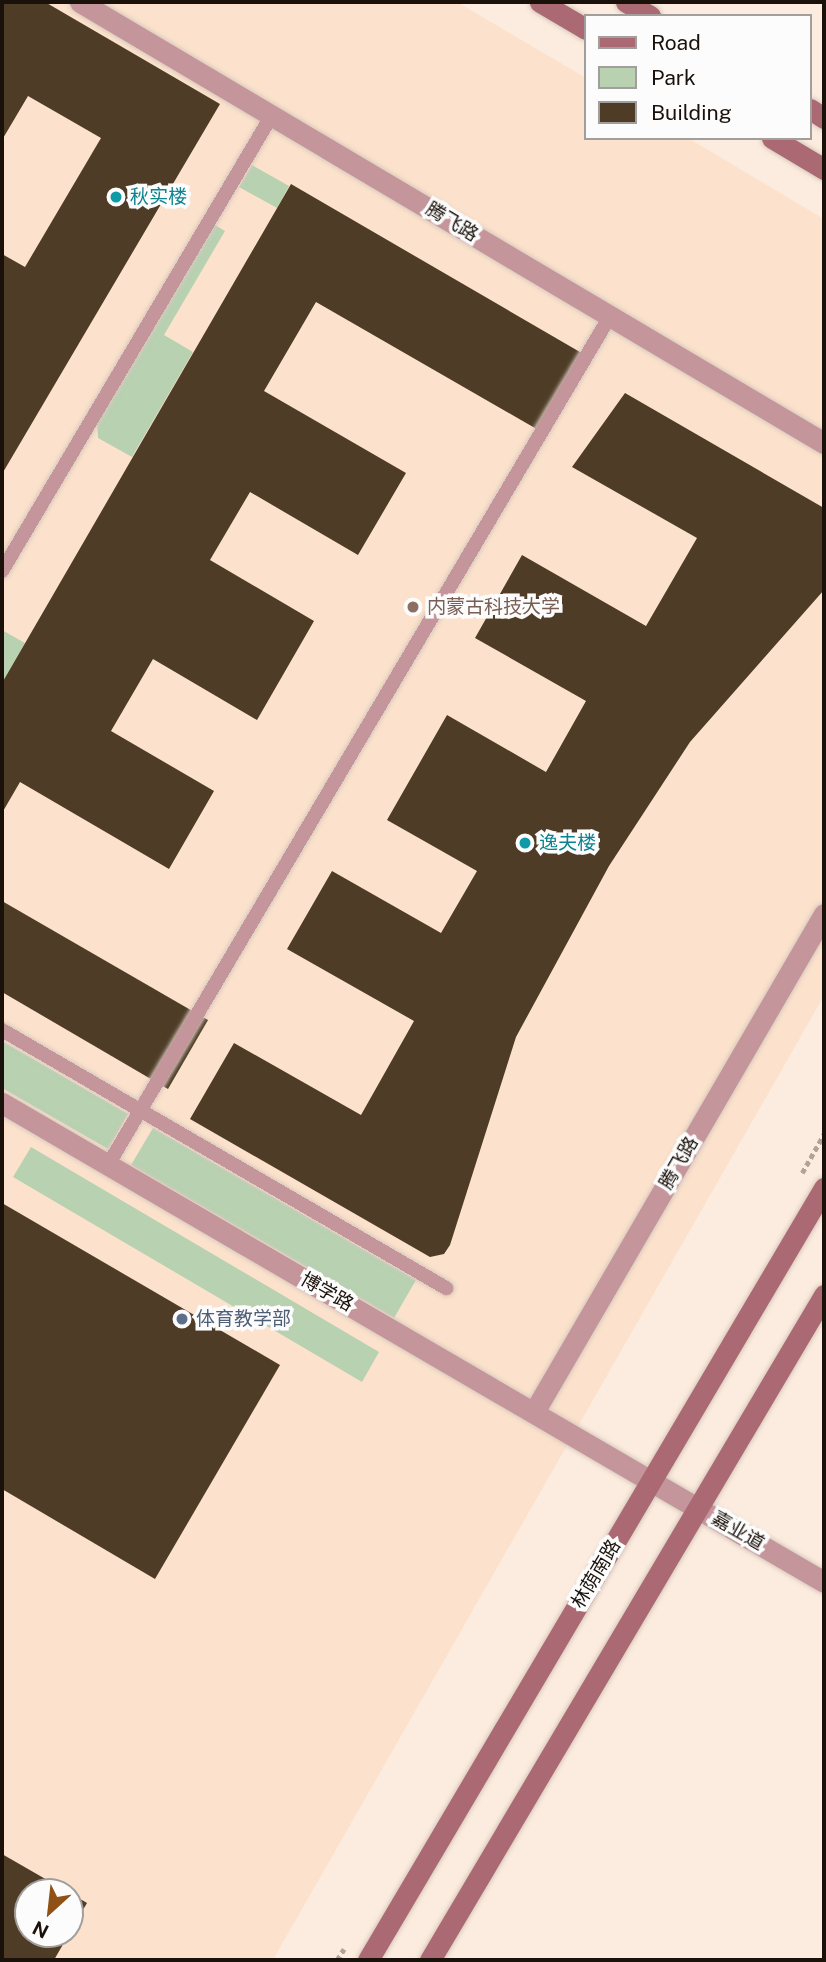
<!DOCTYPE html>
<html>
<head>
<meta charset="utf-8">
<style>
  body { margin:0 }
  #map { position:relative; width:826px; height:1962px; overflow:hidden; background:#fcecdf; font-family:"Public Sans","Noto Sans SC",sans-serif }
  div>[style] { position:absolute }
  .built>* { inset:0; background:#fce2cc }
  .green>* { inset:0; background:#b7d1b1 }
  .building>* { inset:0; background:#4e3c27 }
  .path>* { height:4.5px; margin-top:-2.25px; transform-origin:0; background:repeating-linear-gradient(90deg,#b1a398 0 5px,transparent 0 8.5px) }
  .roads { filter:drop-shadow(0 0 2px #d8c9bd) drop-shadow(0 0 2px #d8c9bd) }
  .service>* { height:14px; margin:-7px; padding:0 7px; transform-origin:7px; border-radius:7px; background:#c4969b }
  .minor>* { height:21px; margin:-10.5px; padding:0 10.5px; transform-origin:10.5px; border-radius:10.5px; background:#c4969b }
  .secondary>* { height:21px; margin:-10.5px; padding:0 10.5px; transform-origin:10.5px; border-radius:10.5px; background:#ab6a73 }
  .dots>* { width:19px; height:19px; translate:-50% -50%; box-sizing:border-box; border:4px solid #fcfcfc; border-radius:50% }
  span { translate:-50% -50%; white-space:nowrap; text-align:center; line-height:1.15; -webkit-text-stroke:7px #fcfcfc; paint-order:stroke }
  .culture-label { font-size:19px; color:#0d838f }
  .left { translate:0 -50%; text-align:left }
  .street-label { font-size:19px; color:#1a110a }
  .education-label { font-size:19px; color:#785e54 }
  .service-label { font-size:19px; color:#4e5e75 }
  .frame { position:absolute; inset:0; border:4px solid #1a110a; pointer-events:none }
  .legend { position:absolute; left:584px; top:14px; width:228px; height:126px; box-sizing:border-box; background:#fcfcfc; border:2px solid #a29e9b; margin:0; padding:9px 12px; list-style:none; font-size:21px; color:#1a110a }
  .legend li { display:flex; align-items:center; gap:14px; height:35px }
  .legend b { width:35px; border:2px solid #a29e9b }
  .north { position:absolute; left:14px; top:1878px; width:70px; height:70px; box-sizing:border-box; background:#fcfcfc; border:2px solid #a29e9b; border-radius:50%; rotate:207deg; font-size:19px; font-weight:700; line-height:28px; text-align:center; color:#1a110a }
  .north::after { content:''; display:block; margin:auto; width:24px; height:32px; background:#8f5116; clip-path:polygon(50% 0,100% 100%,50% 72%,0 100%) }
</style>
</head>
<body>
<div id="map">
  <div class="built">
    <i style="clip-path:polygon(evenodd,2px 2px,457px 2px,586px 78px,586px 138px,688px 138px,824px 219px,824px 996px,273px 1960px,2px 1960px,2px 2px,28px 1892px,70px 1892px,70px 1934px,28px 1934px,28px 1892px)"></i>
  </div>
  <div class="green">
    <i style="clip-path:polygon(252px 165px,289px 186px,277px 208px,239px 187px)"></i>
    <i style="clip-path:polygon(215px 225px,225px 231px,164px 335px,193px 352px,132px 457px,98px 438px,97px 421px)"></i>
    <i style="clip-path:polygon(2px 630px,25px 643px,2px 683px)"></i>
    <i style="clip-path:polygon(2px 1041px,128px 1114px,108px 1149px,2px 1088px)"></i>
    <i style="clip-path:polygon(153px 1128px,416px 1280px,394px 1318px,131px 1165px)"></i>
    <i style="clip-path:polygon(31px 1147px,379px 1352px,362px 1382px,13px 1177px)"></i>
  </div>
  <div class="building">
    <i style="clip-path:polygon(2px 2px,45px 2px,220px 104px,2px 474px,2px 254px,25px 267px,101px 138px,28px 96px,2px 140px)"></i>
    <i style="clip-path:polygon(291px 184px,592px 359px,547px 435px,316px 302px,264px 391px,406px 473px,358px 555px,250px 492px,210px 560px,314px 621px,257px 720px,153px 659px,111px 731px,214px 791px,169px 869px,20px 782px,2px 813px,2px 683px)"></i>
    <i style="clip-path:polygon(625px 393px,824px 508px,824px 590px,690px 742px,609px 866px,516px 1037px,450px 1245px,444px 1254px,430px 1257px,190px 1119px,234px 1043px,361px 1115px,414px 1021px,287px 949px,332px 871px,441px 933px,477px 871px,387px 820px,447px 715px,546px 772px,586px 701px,475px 638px,522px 555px,646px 626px,697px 538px,572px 467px)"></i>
    <i style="clip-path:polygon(2px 901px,208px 1020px,168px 1089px,2px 992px)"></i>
    <i style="clip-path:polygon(2px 1203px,280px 1365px,155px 1579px,2px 1489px)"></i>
    <i style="clip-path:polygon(2px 1854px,68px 1892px,28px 1892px,28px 1934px,69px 1934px,54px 1960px,2px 1960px)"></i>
    <i style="clip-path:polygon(70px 1893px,87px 1903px,70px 1932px)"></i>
  </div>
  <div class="path">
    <i style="left:802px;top:1173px;width:45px;rotate:-60.6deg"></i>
    <i style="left:337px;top:1960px;width:13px;rotate:-58deg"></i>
  </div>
  <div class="roads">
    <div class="service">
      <i style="left:2px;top:571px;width:530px;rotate:-59.37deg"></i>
      <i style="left:2px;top:1030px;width:514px;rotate:30.16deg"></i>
      <i style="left:108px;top:1165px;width:986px;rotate:-59.4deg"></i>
    </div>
    <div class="minor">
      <i style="left:80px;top:2px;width:865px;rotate:30.66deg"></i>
      <i style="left:2px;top:1103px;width:951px;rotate:30.23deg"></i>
      <i style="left:534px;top:1412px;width:576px;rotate:-59.79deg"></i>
    </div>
    <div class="secondary">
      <i style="left:540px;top:2px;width:53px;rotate:30.4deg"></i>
      <i style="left:626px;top:2px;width:28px;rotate:30deg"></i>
      <i style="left:810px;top:109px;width:17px;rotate:33deg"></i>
      <i style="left:772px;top:138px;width:61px;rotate:30.8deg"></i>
      <i style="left:368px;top:1960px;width:897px;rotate:-59.43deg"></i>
      <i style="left:430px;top:1960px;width:773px;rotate:-59.35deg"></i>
    </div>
  </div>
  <div class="dots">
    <i style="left:116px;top:197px;background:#0f9aa8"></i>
    <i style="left:413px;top:607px;background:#8d6e63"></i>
    <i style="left:525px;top:843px;background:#0f9aa8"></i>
    <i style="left:182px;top:1319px;background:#5c6f8a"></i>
  </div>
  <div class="culture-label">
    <span class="left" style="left:130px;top:197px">秋实楼</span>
    <span class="left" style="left:539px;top:843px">逸夫楼</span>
  </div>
  <div class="street-label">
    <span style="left:452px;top:222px;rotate:31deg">腾飞路</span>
    <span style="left:679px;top:1163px;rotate:-60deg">腾飞路</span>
    <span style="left:327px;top:1292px;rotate:30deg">博学路</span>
    <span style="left:738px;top:1531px;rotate:30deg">嘉业道</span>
    <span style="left:596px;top:1574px;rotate:-59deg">林荫南路</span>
  </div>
  <div class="education-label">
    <span class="left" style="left:427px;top:607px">内蒙古科技大学</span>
  </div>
  <div class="service-label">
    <span class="left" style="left:196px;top:1319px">体育教学部</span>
  </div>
  <div class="frame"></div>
  <ul class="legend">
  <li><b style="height:9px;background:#ab6a73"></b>Road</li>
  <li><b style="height:19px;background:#b7d1b1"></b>Park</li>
  <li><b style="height:19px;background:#4e3c27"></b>Building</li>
  </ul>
  <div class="north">N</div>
</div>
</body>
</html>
